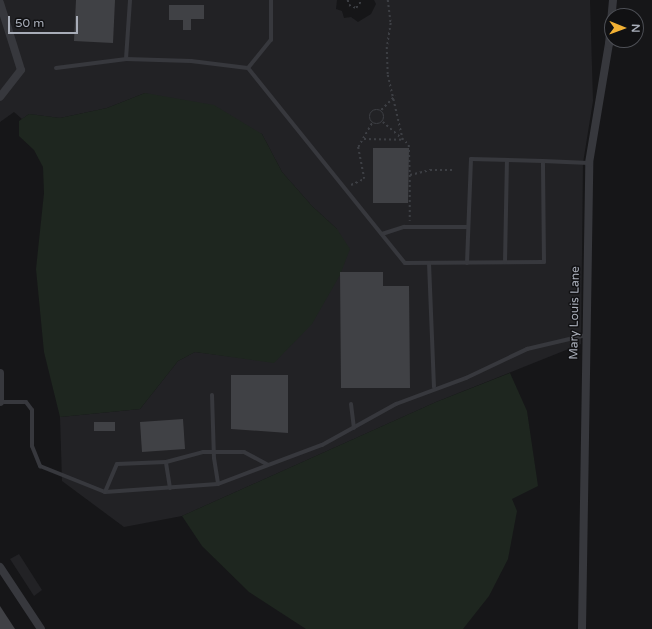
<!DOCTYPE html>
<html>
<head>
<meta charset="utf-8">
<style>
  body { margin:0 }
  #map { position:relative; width:652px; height:629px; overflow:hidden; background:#161618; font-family:"Varela Round",sans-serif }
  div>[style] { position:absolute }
  .built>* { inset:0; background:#222225 }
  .green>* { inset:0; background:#1e261f }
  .building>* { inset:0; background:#404145 }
  .path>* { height:1.5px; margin-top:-0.75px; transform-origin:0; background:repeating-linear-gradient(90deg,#3d3f44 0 2px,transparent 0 5px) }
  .path>.ring { margin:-0.75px; padding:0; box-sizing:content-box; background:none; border:1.5px solid #3d3f44; border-radius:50% }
  .service>* { height:4px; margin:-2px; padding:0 2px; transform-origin:2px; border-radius:2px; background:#37383d }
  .minor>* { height:8px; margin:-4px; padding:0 4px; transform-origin:4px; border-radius:4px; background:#37383d }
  span { translate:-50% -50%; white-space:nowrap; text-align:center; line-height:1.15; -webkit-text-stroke:3px #111113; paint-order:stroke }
  .street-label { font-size:12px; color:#a8adb8 }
  .north { position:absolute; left:604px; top:8px; width:40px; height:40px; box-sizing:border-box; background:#111113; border:1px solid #4d4f55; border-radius:50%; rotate:91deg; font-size:11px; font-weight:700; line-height:16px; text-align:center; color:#a8adb8 }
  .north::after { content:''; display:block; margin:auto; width:14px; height:18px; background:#f2b134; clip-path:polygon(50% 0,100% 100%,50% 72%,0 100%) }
  .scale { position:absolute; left:8px; top:16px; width:70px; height:18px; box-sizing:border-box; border:2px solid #a8adb8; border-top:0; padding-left:5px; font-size:12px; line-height:14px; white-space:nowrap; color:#a8adb8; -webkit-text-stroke:3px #111113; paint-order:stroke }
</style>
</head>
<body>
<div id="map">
  <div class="built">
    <i style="clip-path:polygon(0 0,337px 0,336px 9px,342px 11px,344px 18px,351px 17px,358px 22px,371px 14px,376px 4px,374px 0,590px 0,593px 101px,583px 163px,581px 344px,436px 402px,182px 516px,124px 527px,62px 481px,60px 417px,140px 409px,178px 361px,195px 352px,274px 362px,337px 229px,312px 206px,282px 172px,262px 134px,145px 93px,107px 108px,60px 118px,29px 114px,22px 119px,14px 112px,0 122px)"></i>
    <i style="clip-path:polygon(19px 554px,42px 590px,34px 596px,10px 559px)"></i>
  </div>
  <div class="green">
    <i style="clip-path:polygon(145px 93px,214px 105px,262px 134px,282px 172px,312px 206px,337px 229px,350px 249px,340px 275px,312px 324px,274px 363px,195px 352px,178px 361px,140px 409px,60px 417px,44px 352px,36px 269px,44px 193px,43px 167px,34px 150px,19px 136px,19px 121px,29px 114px,60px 118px,107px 108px)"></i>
    <i style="clip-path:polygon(510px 373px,527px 411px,538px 486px,512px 499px,517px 511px,508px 559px,489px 596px,463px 629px,306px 629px,249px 592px,202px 546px,182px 516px,436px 402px)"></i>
  </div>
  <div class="building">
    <i style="clip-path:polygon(76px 0,115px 0,113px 43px,74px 41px)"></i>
    <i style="clip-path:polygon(169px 5px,204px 5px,204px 19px,191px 19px,191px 30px,183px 30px,183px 20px,169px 20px)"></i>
    <i style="clip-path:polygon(373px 148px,409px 148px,408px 203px,373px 203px)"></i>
    <i style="clip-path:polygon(340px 272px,383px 272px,383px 286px,409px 286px,410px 388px,341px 388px)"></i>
    <i style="clip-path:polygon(231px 375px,288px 375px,288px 433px,231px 429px)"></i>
    <i style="clip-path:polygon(183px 419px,185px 449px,142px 452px,140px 422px)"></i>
    <i style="clip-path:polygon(94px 422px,115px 422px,115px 431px,94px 431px)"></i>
    <i style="clip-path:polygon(0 606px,15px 629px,0 629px)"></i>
  </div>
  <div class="path">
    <i style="left:348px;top:0;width:5px;rotate:79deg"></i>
    <i style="left:349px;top:5px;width:8px;rotate:23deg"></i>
    <i style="left:356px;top:8px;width:10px;rotate:-53deg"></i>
    <i style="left:388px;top:0;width:23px;rotate:83deg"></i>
    <i style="left:391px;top:23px;width:24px;rotate:99deg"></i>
    <i style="left:387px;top:47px;width:28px;rotate:88deg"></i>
    <i style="left:388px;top:75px;width:67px;rotate:77deg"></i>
    <i class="ring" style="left:370px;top:110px;width:12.5px;height:12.5px"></i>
    <i style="left:381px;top:110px;width:20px;rotate:-45deg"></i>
    <i style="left:383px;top:122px;width:35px;rotate:41deg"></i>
    <i style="left:409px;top:145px;width:30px;rotate:88deg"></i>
    <i style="left:410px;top:175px;width:21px;rotate:-14deg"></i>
    <i style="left:430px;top:170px;width:25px"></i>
    <i style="left:364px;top:139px;width:39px;rotate:1deg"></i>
    <i style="left:410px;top:175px;width:46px;rotate:90deg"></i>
    <i style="left:351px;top:185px;width:14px;rotate:-25deg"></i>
    <i style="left:364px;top:179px;width:33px;rotate:-101deg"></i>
    <i style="left:358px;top:147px;width:28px;rotate:-60deg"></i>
  </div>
  <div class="service">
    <i style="left:126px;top:59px;width:59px;rotate:-86.1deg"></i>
    <i style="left:56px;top:68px;width:71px;rotate:-7.3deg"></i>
    <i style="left:126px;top:59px;width:65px;rotate:1.8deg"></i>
    <i style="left:191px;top:61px;width:57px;rotate:7deg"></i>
    <i style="left:248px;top:68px;width:250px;rotate:51.2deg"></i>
    <i style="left:405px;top:263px;width:139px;rotate:-0.4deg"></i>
    <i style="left:544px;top:262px;width:101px;rotate:-90.6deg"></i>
    <i style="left:543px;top:161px;width:46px;rotate:2.5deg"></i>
    <i style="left:248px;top:68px;width:36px;rotate:-51deg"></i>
    <i style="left:271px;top:40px;width:40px;rotate:-90deg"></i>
    <i style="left:382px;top:234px;width:23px;rotate:-18deg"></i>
    <i style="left:404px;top:227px;width:64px"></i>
    <i style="left:505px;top:262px;width:102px;rotate:-88.9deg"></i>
    <i style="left:429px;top:263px;width:124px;rotate:87.7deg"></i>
    <i style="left:467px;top:263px;width:104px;rotate:-87.8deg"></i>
    <i style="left:471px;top:159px;width:72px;rotate:1.6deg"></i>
    <i style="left:212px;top:395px;width:63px;rotate:88.2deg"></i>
    <i style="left:214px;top:458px;width:26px;rotate:81deg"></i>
    <i style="left:1px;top:402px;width:25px"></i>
    <i style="left:26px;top:402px;width:10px;rotate:53deg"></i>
    <i style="left:32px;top:410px;width:36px;rotate:90deg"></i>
    <i style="left:32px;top:446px;width:22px;rotate:68deg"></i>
    <i style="left:40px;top:466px;width:70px;rotate:21.8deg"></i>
    <i style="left:105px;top:492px;width:113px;rotate:-4deg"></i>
    <i style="left:218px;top:484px;width:111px;rotate:-20.6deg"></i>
    <i style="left:322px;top:445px;width:85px;rotate:-29deg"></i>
    <i style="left:396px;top:404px;width:75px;rotate:-20.4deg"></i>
    <i style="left:466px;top:378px;width:68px;rotate:-25.4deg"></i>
    <i style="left:527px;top:349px;width:61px;rotate:-13.3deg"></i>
    <i style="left:351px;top:404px;width:24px;rotate:83deg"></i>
    <i style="left:170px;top:488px;width:26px;rotate:-99deg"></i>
    <i style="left:166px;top:462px;width:38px;rotate:-15deg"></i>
    <i style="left:203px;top:452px;width:41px"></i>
    <i style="left:244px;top:452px;width:27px;rotate:28deg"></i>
    <i style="left:105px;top:492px;width:30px;rotate:-67deg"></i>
    <i style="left:117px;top:464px;width:49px;rotate:-2.3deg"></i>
  </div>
  <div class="minor">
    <i style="left:0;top:3px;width:70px;rotate:72.6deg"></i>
    <i style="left:21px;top:70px;width:34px;rotate:128deg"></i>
    <i style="left:0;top:373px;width:29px;rotate:90deg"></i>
    <i style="left:0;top:567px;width:74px;rotate:56.5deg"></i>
    <i style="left:582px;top:629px;width:466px;rotate:-89.1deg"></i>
    <i style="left:589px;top:163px;width:121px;rotate:-80.5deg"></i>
    <i style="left:609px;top:44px;width:44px;rotate:-84.8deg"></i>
  </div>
  <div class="street-label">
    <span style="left:575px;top:313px;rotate:-89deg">Mary Louis Lane</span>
  </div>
  <div class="north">N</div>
  <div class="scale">50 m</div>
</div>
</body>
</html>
